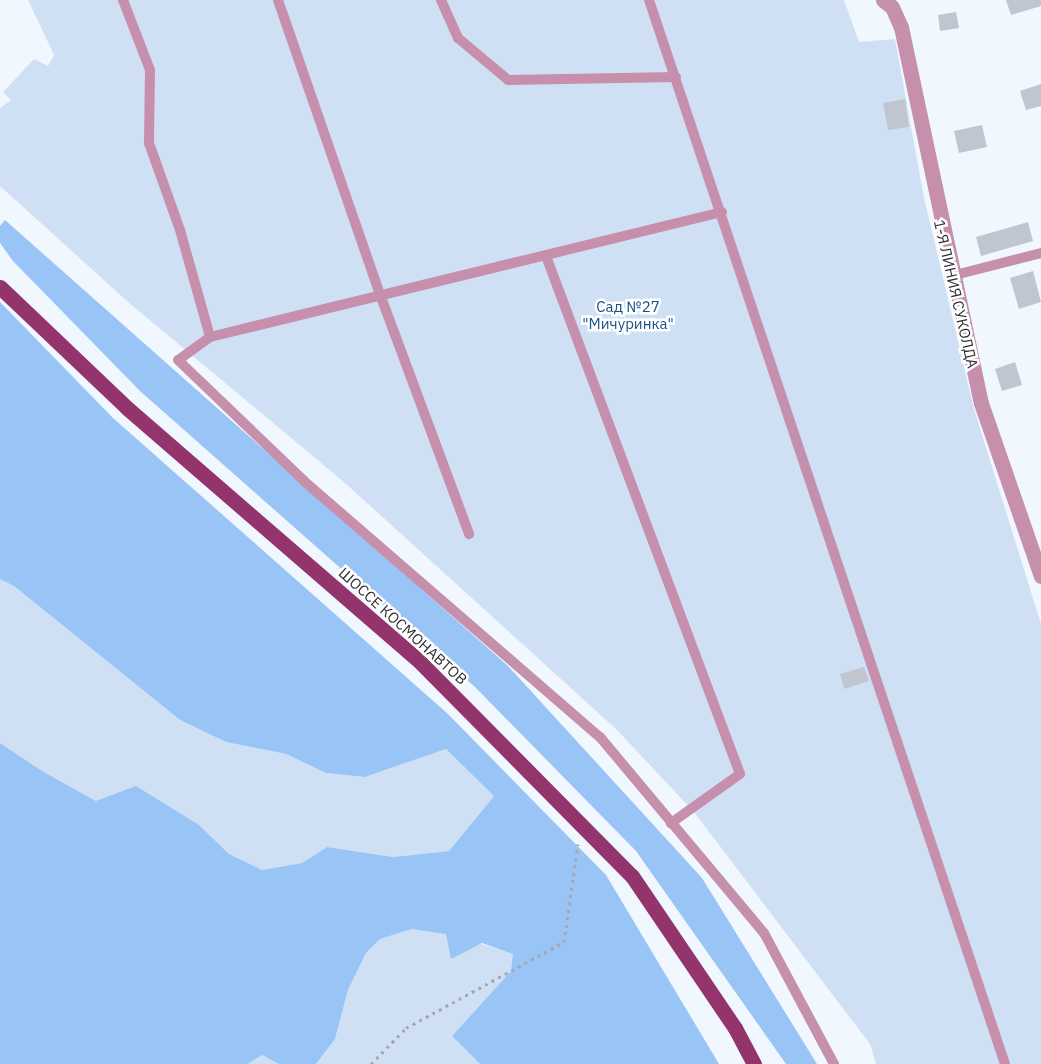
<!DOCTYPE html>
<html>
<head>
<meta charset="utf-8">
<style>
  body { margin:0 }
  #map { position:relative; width:1041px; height:1064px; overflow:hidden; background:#f1f7fe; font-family:"IBM Plex Sans",sans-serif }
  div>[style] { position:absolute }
  .green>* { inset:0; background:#cfe0f5 }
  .forest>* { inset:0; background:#98c4f6 }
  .building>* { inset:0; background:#bfc6cf }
  .path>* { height:3px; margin-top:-1.5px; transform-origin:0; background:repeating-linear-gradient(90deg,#a4a8ae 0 3px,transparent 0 7.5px) }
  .service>* { height:10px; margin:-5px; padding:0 5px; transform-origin:5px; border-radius:5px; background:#c690ac }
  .minor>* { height:15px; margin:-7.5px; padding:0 7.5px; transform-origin:7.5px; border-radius:7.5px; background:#c690ac }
  .primary>* { height:15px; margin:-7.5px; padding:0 7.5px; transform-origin:7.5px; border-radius:7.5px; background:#93346d }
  span { translate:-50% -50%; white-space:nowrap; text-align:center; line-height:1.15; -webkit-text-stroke:5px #fff; paint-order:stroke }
  .street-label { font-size:15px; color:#2e3034 }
  .park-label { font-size:15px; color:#175088 }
</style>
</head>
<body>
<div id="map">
  <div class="green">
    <i style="clip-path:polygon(28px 0,844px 0,859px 42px,895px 39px,924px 198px,974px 409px,1041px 624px,1041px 1064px,876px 1064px,870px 1044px,694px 812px,617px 730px,345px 483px,128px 302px,0 186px,0 108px,11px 100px,3px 92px,34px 59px,48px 66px,54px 55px)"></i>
    <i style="clip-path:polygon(0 579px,14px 586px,180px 720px,226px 742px,286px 754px,326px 773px,365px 777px,446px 749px,494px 796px,449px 851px,393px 857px,327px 847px,302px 863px,262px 870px,229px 854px,199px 825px,96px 801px,42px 771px,0 743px)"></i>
    <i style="clip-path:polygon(412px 929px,446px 933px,514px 954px,511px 971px,452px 1036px,480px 1064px,316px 1064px,335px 1039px,348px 990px,366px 953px,380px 939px)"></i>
    <i style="clip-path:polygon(262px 1055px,279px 1064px,248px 1064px)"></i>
  </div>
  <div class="forest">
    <i style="clip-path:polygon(5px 220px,508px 666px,702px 878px,817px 1064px,786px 1064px,636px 851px,475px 687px,140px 391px,13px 261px,0 243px,0 226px)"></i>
    <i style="clip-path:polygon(0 302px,113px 418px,448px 714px,606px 875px,719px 1064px,480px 1064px,452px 1036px,511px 971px,513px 954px,482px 943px,451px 959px,446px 934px,412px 929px,380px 939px,366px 953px,348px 990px,335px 1039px,316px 1064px,279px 1064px,262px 1055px,248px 1064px,0 1064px,0 743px,42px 771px,96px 801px,136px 786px,199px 825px,229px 854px,262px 870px,302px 863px,327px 847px,393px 857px,449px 851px,494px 796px,446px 749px,365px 777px,326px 773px,286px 754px,226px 742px,180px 720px,14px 586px,0 579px)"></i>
  </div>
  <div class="building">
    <i style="clip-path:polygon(1006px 0,1041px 0,1041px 6px,1011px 15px)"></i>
    <i style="clip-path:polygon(956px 12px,959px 28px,940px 31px,938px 15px)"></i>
    <i style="clip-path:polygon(1041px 84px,1041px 106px,1026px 110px,1020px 91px)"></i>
    <i style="clip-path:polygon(905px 99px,909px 127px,888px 130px,883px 103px)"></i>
    <i style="clip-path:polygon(982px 125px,987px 147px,959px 153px,954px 131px)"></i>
    <i style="clip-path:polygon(1028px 222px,1033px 241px,981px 256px,976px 237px)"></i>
    <i style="clip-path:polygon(1033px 271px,1041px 302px,1019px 309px,1010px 278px)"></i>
    <i style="clip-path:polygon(1015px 362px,1022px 385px,1002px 391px,995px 369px)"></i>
    <i style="clip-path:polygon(864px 667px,869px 681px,844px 689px,840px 674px)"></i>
  </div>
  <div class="path">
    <i style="left:371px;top:1064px;width:50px;rotate:-45.8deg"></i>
    <i style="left:406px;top:1028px;width:180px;rotate:-28.6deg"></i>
    <i style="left:564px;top:942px;width:99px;rotate:-81.9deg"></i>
  </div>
  <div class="service">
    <i style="left:123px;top:0;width:75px;rotate:68.9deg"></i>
    <i style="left:150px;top:70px;width:73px;rotate:90.8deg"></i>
    <i style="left:149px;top:143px;width:92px;rotate:70.4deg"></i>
    <i style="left:180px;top:230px;width:111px;rotate:74.3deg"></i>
    <i style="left:278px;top:0;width:314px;rotate:70.9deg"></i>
    <i style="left:381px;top:297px;width:253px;rotate:69.6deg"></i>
    <i style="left:441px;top:0;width:42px;rotate:65.9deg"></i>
    <i style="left:458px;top:38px;width:65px;rotate:40deg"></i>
    <i style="left:508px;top:80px;width:168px;rotate:-1deg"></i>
    <i style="left:649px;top:0;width:1122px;rotate:71.5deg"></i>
    <i style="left:722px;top:212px;width:527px;rotate:166.28deg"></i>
    <i style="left:210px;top:337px;width:39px;rotate:144deg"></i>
    <i style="left:178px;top:360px;width:175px;rotate:43.8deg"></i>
    <i style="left:304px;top:481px;width:391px;rotate:40.9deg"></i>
    <i style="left:600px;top:737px;width:256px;rotate:50.1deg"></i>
    <i style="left:764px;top:933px;width:149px;rotate:61.9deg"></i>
    <i style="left:546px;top:256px;width:553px;rotate:69.47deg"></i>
    <i style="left:740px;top:774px;width:85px;rotate:144.6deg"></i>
    <i style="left:951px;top:276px;width:93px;rotate:-14.3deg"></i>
  </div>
  <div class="minor">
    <i style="left:883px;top:0;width:11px;rotate:38deg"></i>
    <i style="left:892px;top:7px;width:22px;rotate:66deg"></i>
    <i style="left:901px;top:27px;width:384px;rotate:78deg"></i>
    <i style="left:981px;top:403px;width:183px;rotate:70.9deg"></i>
  </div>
  <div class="primary">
    <i style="left:0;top:287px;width:175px;rotate:43.6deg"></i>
    <i style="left:127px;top:408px;width:388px;rotate:40.9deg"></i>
    <i style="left:420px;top:662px;width:301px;rotate:45.3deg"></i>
    <i style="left:632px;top:876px;width:184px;rotate:55.9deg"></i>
    <i style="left:735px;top:1028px;width:41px;rotate:62.2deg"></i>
  </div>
  <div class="street-label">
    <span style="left:956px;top:294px;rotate:77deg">1-Я ЛИНИЯ СУКОЛДА</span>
    <span style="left:403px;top:626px;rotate:42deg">ШОССЕ КОСМОНАВТОВ</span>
  </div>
  <div class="park-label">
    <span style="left:628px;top:315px">Сад №27<br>"Мичуринка"</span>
  </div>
</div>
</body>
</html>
